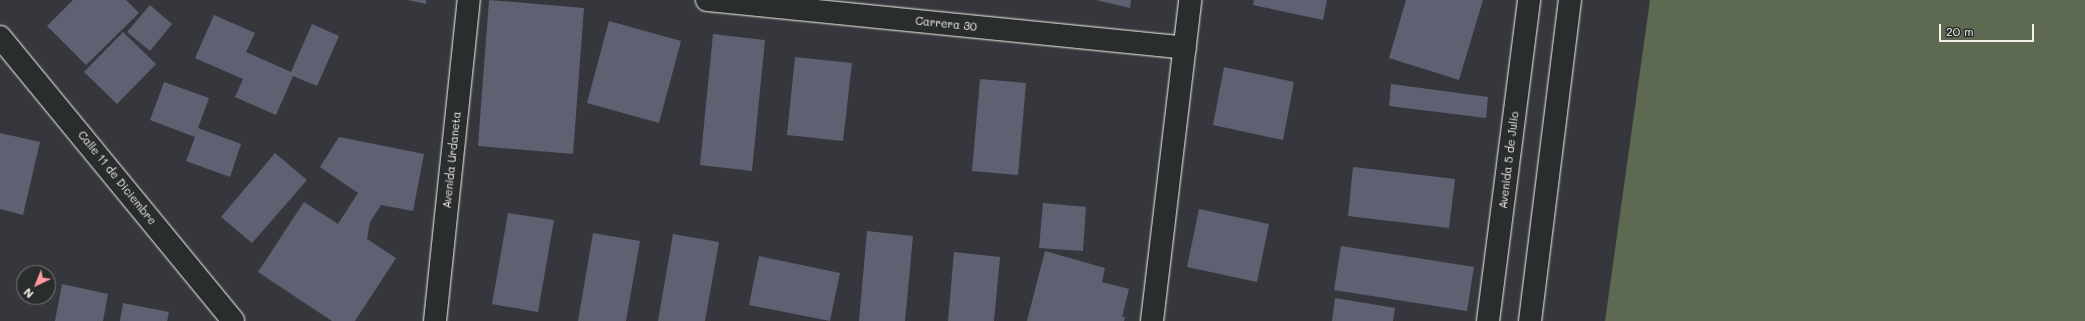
<!DOCTYPE html>
<html>
<head>
<meta charset="utf-8">
<style>
  body { margin:0 }
  #map { position:relative; width:2085px; height:321px; overflow:hidden; background:#35373c; font-family:Mali,sans-serif }
  div>[style] { position:absolute }
  .green>* { inset:0; background:#5d6951 }
  .building>* { inset:0; background:#606073 }
  .roads { filter:drop-shadow(0 0 1px #f4f1e8) drop-shadow(0 0 1px #f4f1e8) }
  .street>* { height:22px; margin:-11px; padding:0 11px; transform-origin:11px; border-radius:11px; background:#2a2d2e }
  span { translate:-50% -50%; white-space:nowrap; text-align:center; line-height:1.15; -webkit-text-stroke:4px #2a2d2e; paint-order:stroke }
  .street-label { font-size:11px; color:#f4f1e8 }
  .north { position:absolute; left:16px; top:265px; width:40px; height:40px; box-sizing:border-box; background:#2a2d2e; border:1px solid #7b7b78; border-radius:50%; rotate:223deg; font-size:11px; font-weight:700; line-height:16px; text-align:center; color:#f4f1e8 }
  .north::after { content:''; display:block; margin:auto; width:14px; height:18px; background:#ff9aa2; clip-path:polygon(50% 0,100% 100%,50% 72%,0 100%) }
  .scale { position:absolute; left:1939px; top:24px; width:95px; height:18px; box-sizing:border-box; border:2px solid #f4f1e8; border-top:0; padding-left:5px; font-size:12px; line-height:14px; white-space:nowrap; color:#f4f1e8; -webkit-text-stroke:3px #2a2d2e; paint-order:stroke }
</style>
</head>
<body>
<div id="map">
  <div class="green">
    <i style="clip-path:polygon(1650px 0,2085px 0,2085px 321px,1605px 321px)"></i>
  </div>
  <div class="building">
    <i style="clip-path:polygon(73px 0,126px 0,139px 13px,86px 65px,47px 26px)"></i>
    <i style="clip-path:polygon(408px 0,426px 0,426px 4px)"></i>
    <i style="clip-path:polygon(489px 0,584px 8px,573px 154px,478px 146px)"></i>
    <i style="clip-path:polygon(1096px 0,1131px 0,1130px 8px)"></i>
    <i style="clip-path:polygon(1254px 0,1327px 0,1323px 20px,1253px 5px)"></i>
    <i style="clip-path:polygon(1406px 0,1483px 0,1459px 80px,1389px 58px)"></i>
    <i style="clip-path:polygon(150px 5px,172px 24px,150px 51px,127px 32px)"></i>
    <i style="clip-path:polygon(214px 15px,255px 33px,246px 52px,291px 72px,312px 24px,339px 36px,317px 86px,293px 76px,276px 115px,235px 97px,243px 79px,195px 58px)"></i>
    <i style="clip-path:polygon(609px 21px,681px 41px,659px 123px,587px 103px)"></i>
    <i style="clip-path:polygon(123px 32px,156px 64px,117px 104px,84px 72px)"></i>
    <i style="clip-path:polygon(713px 34px,765px 40px,752px 171px,700px 165px)"></i>
    <i style="clip-path:polygon(795px 57px,852px 63px,843px 141px,787px 135px)"></i>
    <i style="clip-path:polygon(1224px 67px,1294px 82px,1283px 140px,1213px 125px)"></i>
    <i style="clip-path:polygon(980px 79px,1026px 83px,1018px 175px,972px 171px)"></i>
    <i style="clip-path:polygon(164px 82px,209px 98px,198px 128px,241px 144px,230px 177px,186px 161px,195px 137px,150px 120px)"></i>
    <i style="clip-path:polygon(1391px 84px,1488px 97px,1486px 118px,1389px 106px)"></i>
    <i style="clip-path:polygon(0 133px,40px 142px,23px 215px,0 209px)"></i>
    <i style="clip-path:polygon(339px 137px,424px 154px,413px 211px,381px 205px,370px 222px,367px 239px,396px 258px,355px 321px,332px 321px,258px 272px,304px 202px,338px 224px,358px 193px,320px 167px)"></i>
    <i style="clip-path:polygon(275px 153px,307px 180px,252px 243px,221px 217px)"></i>
    <i style="clip-path:polygon(1353px 167px,1455px 179px,1449px 228px,1348px 216px)"></i>
    <i style="clip-path:polygon(1043px 203px,1086px 207px,1083px 251px,1039px 248px)"></i>
    <i style="clip-path:polygon(1199px 209px,1269px 224px,1257px 282px,1187px 267px)"></i>
    <i style="clip-path:polygon(508px 213px,554px 220px,538px 312px,492px 304px)"></i>
    <i style="clip-path:polygon(867px 231px,913px 236px,905px 321px,859px 321px)"></i>
    <i style="clip-path:polygon(593px 233px,640px 241px,626px 321px,578px 321px)"></i>
    <i style="clip-path:polygon(673px 234px,719px 242px,705px 321px,658px 321px)"></i>
    <i style="clip-path:polygon(1341px 246px,1474px 267px,1467px 311px,1334px 290px)"></i>
    <i style="clip-path:polygon(1045px 251px,1105px 268px,1102px 282px,1129px 289px,1122px 317px,1125px 317px,1124px 321px,1027px 321px)"></i>
    <i style="clip-path:polygon(954px 252px,1000px 257px,994px 321px,948px 321px)"></i>
    <i style="clip-path:polygon(759px 256px,840px 273px,830px 321px,749px 305px)"></i>
    <i style="clip-path:polygon(62px 284px,108px 294px,103px 321px,55px 321px)"></i>
    <i style="clip-path:polygon(1335px 298px,1395px 308px,1393px 321px,1332px 321px)"></i>
    <i style="clip-path:polygon(123px 303px,169px 312px,167px 321px,120px 321px)"></i>
  </div>
  <div class="roads">
    <div class="street">
      <i style="left:707px;top:0;width:480px;rotate:5.7deg"></i>
      <i style="left:0;top:37px;width:367px;rotate:50.6deg"></i>
      <i style="left:435px;top:321px;width:323px;rotate:-84deg"></i>
      <i style="left:1152px;top:321px;width:323px;rotate:-83.2deg"></i>
      <i style="left:1488px;top:321px;width:324px;rotate:-82.7deg"></i>
      <i style="left:1530px;top:321px;width:323px;rotate:-82.9deg"></i>
    </div>
  </div>
  <div class="street-label">
    <span style="left:946px;top:24px;rotate:6deg">Carrera 30</span>
    <span style="left:452px;top:160px;rotate:-84deg">Avenida Urdaneta</span>
    <span style="left:1509px;top:160px;rotate:-83deg">Avenida 5 de Julio</span>
    <span style="left:117px;top:178px;rotate:51deg">Calle 11 de Diciembre</span>
  </div>
  <div class="north">N</div>
  <div class="scale">20 m</div>
</div>
</body>
</html>
